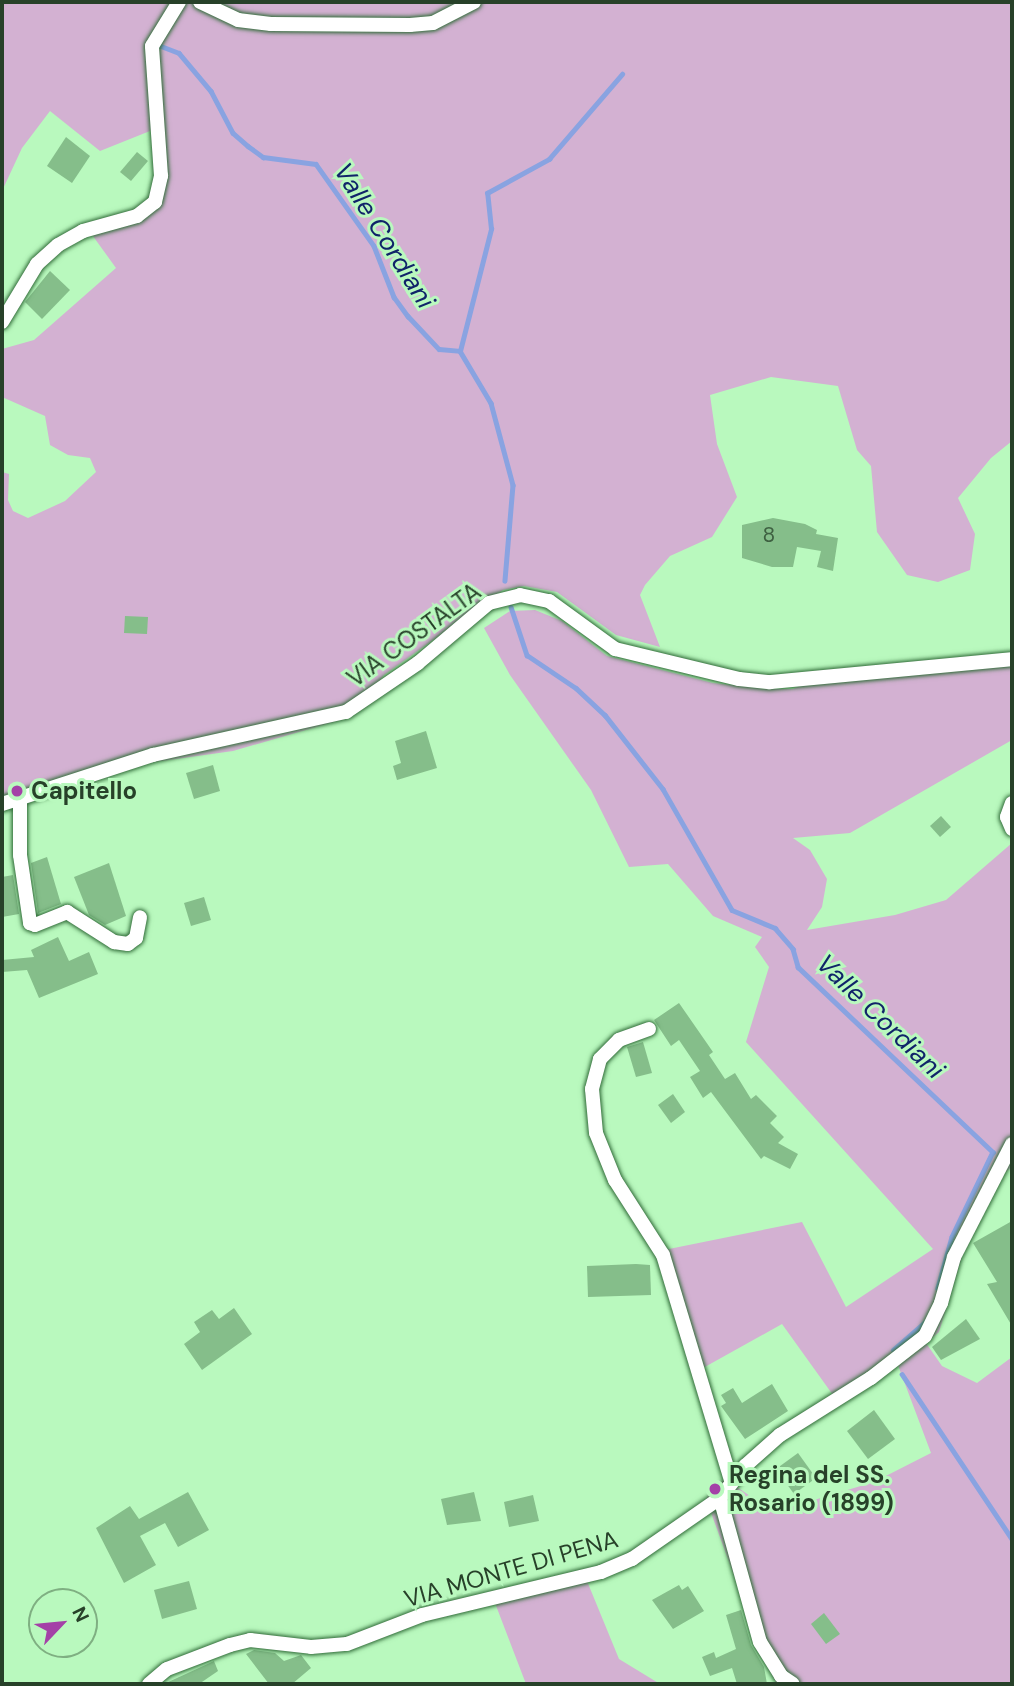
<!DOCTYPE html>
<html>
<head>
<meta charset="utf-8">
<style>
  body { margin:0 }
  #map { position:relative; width:1014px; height:1686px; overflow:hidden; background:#b9f9be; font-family:"DM Sans",sans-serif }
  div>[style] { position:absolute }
  .green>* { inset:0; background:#d3b1d2 }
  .stream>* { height:4.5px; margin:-2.25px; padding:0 2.25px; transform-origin:2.25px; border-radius:2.25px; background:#89a3e1 }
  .building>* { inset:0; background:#85be8a }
  .roads { filter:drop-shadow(0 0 2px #306b38) drop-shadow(0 0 2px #306b38) }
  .minor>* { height:14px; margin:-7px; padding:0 7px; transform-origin:7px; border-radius:7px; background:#fff }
  .dots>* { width:19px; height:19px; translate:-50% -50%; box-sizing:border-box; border:4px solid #b9f9be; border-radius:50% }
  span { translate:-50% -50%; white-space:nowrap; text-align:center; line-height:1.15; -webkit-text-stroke:6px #b9f9be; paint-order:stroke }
  .number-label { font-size:21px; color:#3e6041 }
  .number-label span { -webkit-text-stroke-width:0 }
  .street-label { font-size:24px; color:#274129 }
  .poi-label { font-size:24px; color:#274129; font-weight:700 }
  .left { translate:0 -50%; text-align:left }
  .water-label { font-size:26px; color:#102369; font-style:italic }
  .frame { position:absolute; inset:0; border:4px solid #274129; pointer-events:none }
  .north { position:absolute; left:28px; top:1588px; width:70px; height:70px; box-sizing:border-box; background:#b9f9be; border:2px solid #7faf82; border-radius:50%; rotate:64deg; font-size:19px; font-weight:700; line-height:28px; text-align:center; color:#274129 }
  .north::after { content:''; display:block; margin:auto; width:24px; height:32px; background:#a441a7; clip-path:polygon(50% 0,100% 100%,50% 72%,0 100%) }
</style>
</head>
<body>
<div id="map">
  <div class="green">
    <i style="clip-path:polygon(2px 2px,1012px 2px,1012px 441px,991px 458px,958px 498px,975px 534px,970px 570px,938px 582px,907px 575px,877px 532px,871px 466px,857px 450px,838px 386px,771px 377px,710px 395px,717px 444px,737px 497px,712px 537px,670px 556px,645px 585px,640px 595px,660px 647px,616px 635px,557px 592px,524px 586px,503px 590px,384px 675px,351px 717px,233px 751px,112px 768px,2px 807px,2px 472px,9px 474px,8px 500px,13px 511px,28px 518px,65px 501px,96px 472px,90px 458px,68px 455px,50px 445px,45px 416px,2px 397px,2px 349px,34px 340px,116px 268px,90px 232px,160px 204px,160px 127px,100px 151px,50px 111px,22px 148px,2px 191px)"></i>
    <i style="clip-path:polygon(535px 610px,562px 621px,607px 656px,713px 683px,768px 689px,793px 689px,828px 673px,1012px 658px,1012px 740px,850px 833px,793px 838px,810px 850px,827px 879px,822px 907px,807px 930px,895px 915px,946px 900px,1012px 843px,1012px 1167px,999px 1177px,965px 1247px,939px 1332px,926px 1343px,942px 1366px,977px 1383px,1012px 1357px,1012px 1684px,777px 1684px,767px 1666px,706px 1499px,711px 1490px,725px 1479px,774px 1512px,874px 1482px,931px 1453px,896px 1360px,838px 1402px,782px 1324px,703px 1368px,664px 1250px,802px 1222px,846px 1307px,933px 1249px,746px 1042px,769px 967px,755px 947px,762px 937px,713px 916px,668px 864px,629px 867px,591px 790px,510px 675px,484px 628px,510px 611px)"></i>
    <i style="clip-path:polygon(587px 1581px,619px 1659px,660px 1684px,526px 1684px,495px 1603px)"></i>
  </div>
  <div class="stream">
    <i style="left:161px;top:46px;width:19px;rotate:21deg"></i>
    <i style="left:179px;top:53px;width:50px;rotate:49.9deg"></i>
    <i style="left:211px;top:91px;width:47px;rotate:62.4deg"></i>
    <i style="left:233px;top:133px;width:20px;rotate:41deg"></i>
    <i style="left:248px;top:146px;width:19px;rotate:36deg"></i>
    <i style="left:263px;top:157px;width:53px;rotate:7.5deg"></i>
    <i style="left:316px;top:164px;width:100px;rotate:54.7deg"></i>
    <i style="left:374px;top:246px;width:55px;rotate:68.6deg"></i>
    <i style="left:394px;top:297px;width:24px;rotate:54deg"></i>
    <i style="left:408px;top:316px;width:45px;rotate:46.8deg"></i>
    <i style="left:439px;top:349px;width:21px;rotate:5deg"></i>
    <i style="left:460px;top:351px;width:61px;rotate:59.2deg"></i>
    <i style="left:491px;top:403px;width:85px;rotate:75deg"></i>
    <i style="left:513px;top:485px;width:96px;rotate:94.8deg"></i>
    <i style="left:460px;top:351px;width:126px;rotate:-75.7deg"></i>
    <i style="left:491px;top:229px;width:36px;rotate:-96deg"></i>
    <i style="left:487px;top:193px;width:71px;rotate:-28.7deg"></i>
    <i style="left:549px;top:159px;width:112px;rotate:-49.3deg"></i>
    <i style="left:511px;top:607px;width:51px;rotate:71.6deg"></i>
    <i style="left:527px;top:655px;width:59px;rotate:34deg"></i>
    <i style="left:576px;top:688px;width:40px;rotate:43deg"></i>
    <i style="left:605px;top:715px;width:94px;rotate:51.9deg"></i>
    <i style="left:663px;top:789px;width:139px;rotate:60.3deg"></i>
    <i style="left:732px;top:910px;width:47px;rotate:22.7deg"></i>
    <i style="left:775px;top:928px;width:28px;rotate:49deg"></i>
    <i style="left:793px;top:949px;width:19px;rotate:74deg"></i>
    <i style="left:798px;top:967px;width:269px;rotate:43.5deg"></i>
    <i style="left:993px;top:1152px;width:94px;rotate:115.8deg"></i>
    <i style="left:952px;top:1237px;width:53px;rotate:105.4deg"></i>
    <i style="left:893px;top:1350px;width:43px;rotate:-41.2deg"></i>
    <i style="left:902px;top:1374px;width:198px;rotate:56.3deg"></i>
  </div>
  <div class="building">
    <i style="clip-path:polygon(66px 137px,90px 156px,72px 183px,47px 166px)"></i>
    <i style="clip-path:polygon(137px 152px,148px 161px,131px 181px,120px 172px)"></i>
    <i style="clip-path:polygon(50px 271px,70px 290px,42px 319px,25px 302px)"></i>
    <i style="clip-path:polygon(773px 518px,805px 524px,817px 530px,816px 534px,838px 538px,833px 571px,817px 567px,821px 551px,797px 547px,793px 567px,772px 567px,742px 558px,742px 525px)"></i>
    <i style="clip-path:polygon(125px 616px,148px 617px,147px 634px,124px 633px)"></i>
    <i style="clip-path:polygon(426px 731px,437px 768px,397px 780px,393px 766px,401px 763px,395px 741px)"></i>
    <i style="clip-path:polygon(213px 765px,220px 791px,194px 799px,186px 773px)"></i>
    <i style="clip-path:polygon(941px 816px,951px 827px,940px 837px,930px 826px)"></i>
    <i style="clip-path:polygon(47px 857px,61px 904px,38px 913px,31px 863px)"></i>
    <i style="clip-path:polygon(109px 863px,126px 916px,105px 925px,89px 915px,74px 877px)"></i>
    <i style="clip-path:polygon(13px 875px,19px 914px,2px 917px,2px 877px)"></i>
    <i style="clip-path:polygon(204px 897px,211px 920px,191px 926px,184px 903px)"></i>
    <i style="clip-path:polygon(58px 937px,69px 961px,89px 952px,98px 974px,39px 998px,27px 970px,2px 972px,2px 960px,34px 957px,31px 950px)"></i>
    <i style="clip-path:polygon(679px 1003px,713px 1052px,709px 1055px,725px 1079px,735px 1073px,751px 1099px,756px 1095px,777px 1116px,770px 1123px,784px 1137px,778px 1143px,798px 1154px,790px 1169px,764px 1156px,761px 1159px,711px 1092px,703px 1098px,690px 1077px,700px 1071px,679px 1040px,671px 1046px,654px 1020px)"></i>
    <i style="clip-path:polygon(643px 1042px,652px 1073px,636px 1077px,627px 1047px)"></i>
    <i style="clip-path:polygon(673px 1094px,685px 1112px,671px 1123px,658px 1105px)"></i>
    <i style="clip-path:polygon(1012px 1221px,1012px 1326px,987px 1284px,997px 1282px,973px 1243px)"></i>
    <i style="clip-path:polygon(636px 1264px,650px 1265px,651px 1295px,588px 1297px,587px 1266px)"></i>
    <i style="clip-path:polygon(234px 1308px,252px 1334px,202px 1370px,184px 1344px,200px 1332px,194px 1322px,212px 1310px,219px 1319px)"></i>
    <i style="clip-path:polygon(966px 1319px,980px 1339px,941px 1360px,932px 1347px)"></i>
    <i style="clip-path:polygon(772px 1384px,788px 1411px,745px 1439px,721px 1406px,726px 1403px,721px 1395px,733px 1388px,742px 1403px)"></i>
    <i style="clip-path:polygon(874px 1410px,895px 1439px,868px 1459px,847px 1431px)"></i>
    <i style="clip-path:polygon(798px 1453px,816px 1478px,794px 1494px,776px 1469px)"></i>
    <i style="clip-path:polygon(188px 1492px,209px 1530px,178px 1547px,165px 1523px,140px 1536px,156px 1565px,124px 1583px,96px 1528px,130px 1506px,139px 1519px)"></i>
    <i style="clip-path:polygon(474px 1492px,481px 1521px,447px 1525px,441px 1499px)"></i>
    <i style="clip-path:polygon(533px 1495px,539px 1521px,509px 1527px,504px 1502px)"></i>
    <i style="clip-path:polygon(189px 1581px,197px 1609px,162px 1619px,154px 1590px)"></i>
    <i style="clip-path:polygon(679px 1585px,682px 1590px,688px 1586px,704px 1611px,673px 1629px,652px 1600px)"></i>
    <i style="clip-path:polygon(741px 1610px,751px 1645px,764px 1667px,767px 1684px,737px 1684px,732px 1668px,710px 1676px,702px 1657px,714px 1652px,716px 1658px,736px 1649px,726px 1615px)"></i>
    <i style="clip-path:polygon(824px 1613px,840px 1634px,826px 1644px,811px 1624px)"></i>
    <i style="clip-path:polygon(254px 1650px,275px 1653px,284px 1661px,301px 1655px,311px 1668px,292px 1684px,269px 1684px,246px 1654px)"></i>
    <i style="clip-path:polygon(214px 1661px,218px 1671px,199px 1684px,164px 1684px)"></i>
  </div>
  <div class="roads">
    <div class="minor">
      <i style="left:200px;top:2px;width:42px;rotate:25.3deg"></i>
      <i style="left:238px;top:20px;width:33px;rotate:7deg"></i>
      <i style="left:271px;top:24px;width:139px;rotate:0.4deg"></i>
      <i style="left:410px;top:25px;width:23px;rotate:-5deg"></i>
      <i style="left:433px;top:23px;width:46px;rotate:-27.1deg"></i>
      <i style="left:2px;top:322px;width:68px;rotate:-58.9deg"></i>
      <i style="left:37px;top:264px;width:28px;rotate:-42deg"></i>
      <i style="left:58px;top:245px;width:29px;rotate:-29deg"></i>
      <i style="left:83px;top:231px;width:56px;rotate:-15.5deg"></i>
      <i style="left:137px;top:216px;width:23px;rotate:-38deg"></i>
      <i style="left:155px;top:202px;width:27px;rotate:-77deg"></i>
      <i style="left:161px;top:176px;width:130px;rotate:-94deg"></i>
      <i style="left:152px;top:46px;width:52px;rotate:-58.5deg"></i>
      <i style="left:20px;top:801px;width:54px;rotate:90deg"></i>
      <i style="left:20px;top:855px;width:69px;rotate:81.6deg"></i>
      <i style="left:30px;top:923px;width:5px;rotate:22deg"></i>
      <i style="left:35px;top:925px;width:35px;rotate:-22deg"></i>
      <i style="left:67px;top:912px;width:56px;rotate:32.6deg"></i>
      <i style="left:114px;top:942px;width:14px;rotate:8deg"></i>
      <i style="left:128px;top:944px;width:10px;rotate:-37deg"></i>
      <i style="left:136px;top:938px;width:21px;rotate:-79deg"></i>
      <i style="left:1012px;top:803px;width:15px;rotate:110deg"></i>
      <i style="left:1007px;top:817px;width:13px;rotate:67deg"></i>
      <i style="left:2px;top:804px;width:159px;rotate:-18deg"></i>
      <i style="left:153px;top:755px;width:198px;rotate:-12.6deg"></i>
      <i style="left:346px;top:712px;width:87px;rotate:-34.2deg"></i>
      <i style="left:418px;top:663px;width:93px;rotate:-40.2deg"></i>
      <i style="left:489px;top:603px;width:32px;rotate:-14deg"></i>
      <i style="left:520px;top:595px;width:30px;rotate:12deg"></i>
      <i style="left:549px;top:601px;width:82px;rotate:36deg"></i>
      <i style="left:615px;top:649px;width:128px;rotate:13.6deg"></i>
      <i style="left:739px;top:679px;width:31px;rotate:6deg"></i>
      <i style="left:770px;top:682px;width:243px;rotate:-5.4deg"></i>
      <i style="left:649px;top:1029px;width:32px;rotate:160deg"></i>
      <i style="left:619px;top:1040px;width:27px;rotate:135deg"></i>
      <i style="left:600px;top:1059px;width:31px;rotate:105deg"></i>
      <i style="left:592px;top:1089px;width:44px;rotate:84.8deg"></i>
      <i style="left:596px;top:1133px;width:51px;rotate:68deg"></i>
      <i style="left:615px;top:1180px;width:89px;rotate:57.4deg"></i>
      <i style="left:663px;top:1255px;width:235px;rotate:73.2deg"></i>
      <i style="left:720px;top:1498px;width:149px;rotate:74.5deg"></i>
      <i style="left:760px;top:1642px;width:40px;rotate:58deg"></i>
      <i style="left:781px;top:1676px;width:14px;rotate:34deg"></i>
      <i style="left:149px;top:1684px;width:23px;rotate:-40deg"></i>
      <i style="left:167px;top:1669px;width:67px;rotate:-20.9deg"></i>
      <i style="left:230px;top:1645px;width:21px;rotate:-14deg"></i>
      <i style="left:250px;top:1640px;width:61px;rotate:6.5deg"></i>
      <i style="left:311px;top:1647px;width:36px;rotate:-5deg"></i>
      <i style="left:347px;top:1644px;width:80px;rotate:-21.1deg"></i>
      <i style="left:422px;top:1615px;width:184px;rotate:-13.5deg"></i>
      <i style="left:601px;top:1572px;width:34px;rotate:-23deg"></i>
      <i style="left:632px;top:1559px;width:107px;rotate:-34.7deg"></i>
      <i style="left:720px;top:1498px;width:41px;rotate:-52deg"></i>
      <i style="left:745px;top:1466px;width:47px;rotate:-41.5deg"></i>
      <i style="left:780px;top:1435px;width:107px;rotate:-32.1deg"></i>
      <i style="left:871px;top:1378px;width:68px;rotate:-37.9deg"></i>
      <i style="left:925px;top:1336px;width:37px;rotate:-64deg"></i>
      <i style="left:941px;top:1303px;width:48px;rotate:-74.2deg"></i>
      <i style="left:954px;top:1257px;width:127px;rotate:-62.8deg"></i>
    </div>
  </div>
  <div class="dots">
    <i style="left:17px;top:791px;background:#a441a7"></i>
    <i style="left:715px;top:1489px;background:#a441a7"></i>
  </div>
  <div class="number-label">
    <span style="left:769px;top:535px">8</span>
  </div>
  <div class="street-label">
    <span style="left:414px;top:635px;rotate:-36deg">VIA COSTALTA</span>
    <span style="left:511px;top:1569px;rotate:-16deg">VIA MONTE DI PENA</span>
  </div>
  <div class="poi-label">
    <span class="left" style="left:31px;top:791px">Capitello</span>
    <span class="left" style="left:729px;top:1489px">Regina del SS.<br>Rosario (1899)</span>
  </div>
  <div class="water-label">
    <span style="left:384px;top:236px;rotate:58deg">Valle Cordiani</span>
    <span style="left:880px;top:1017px;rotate:44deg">Valle Cordiani</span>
  </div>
  <div class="frame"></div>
  <div class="north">N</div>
</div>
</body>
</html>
